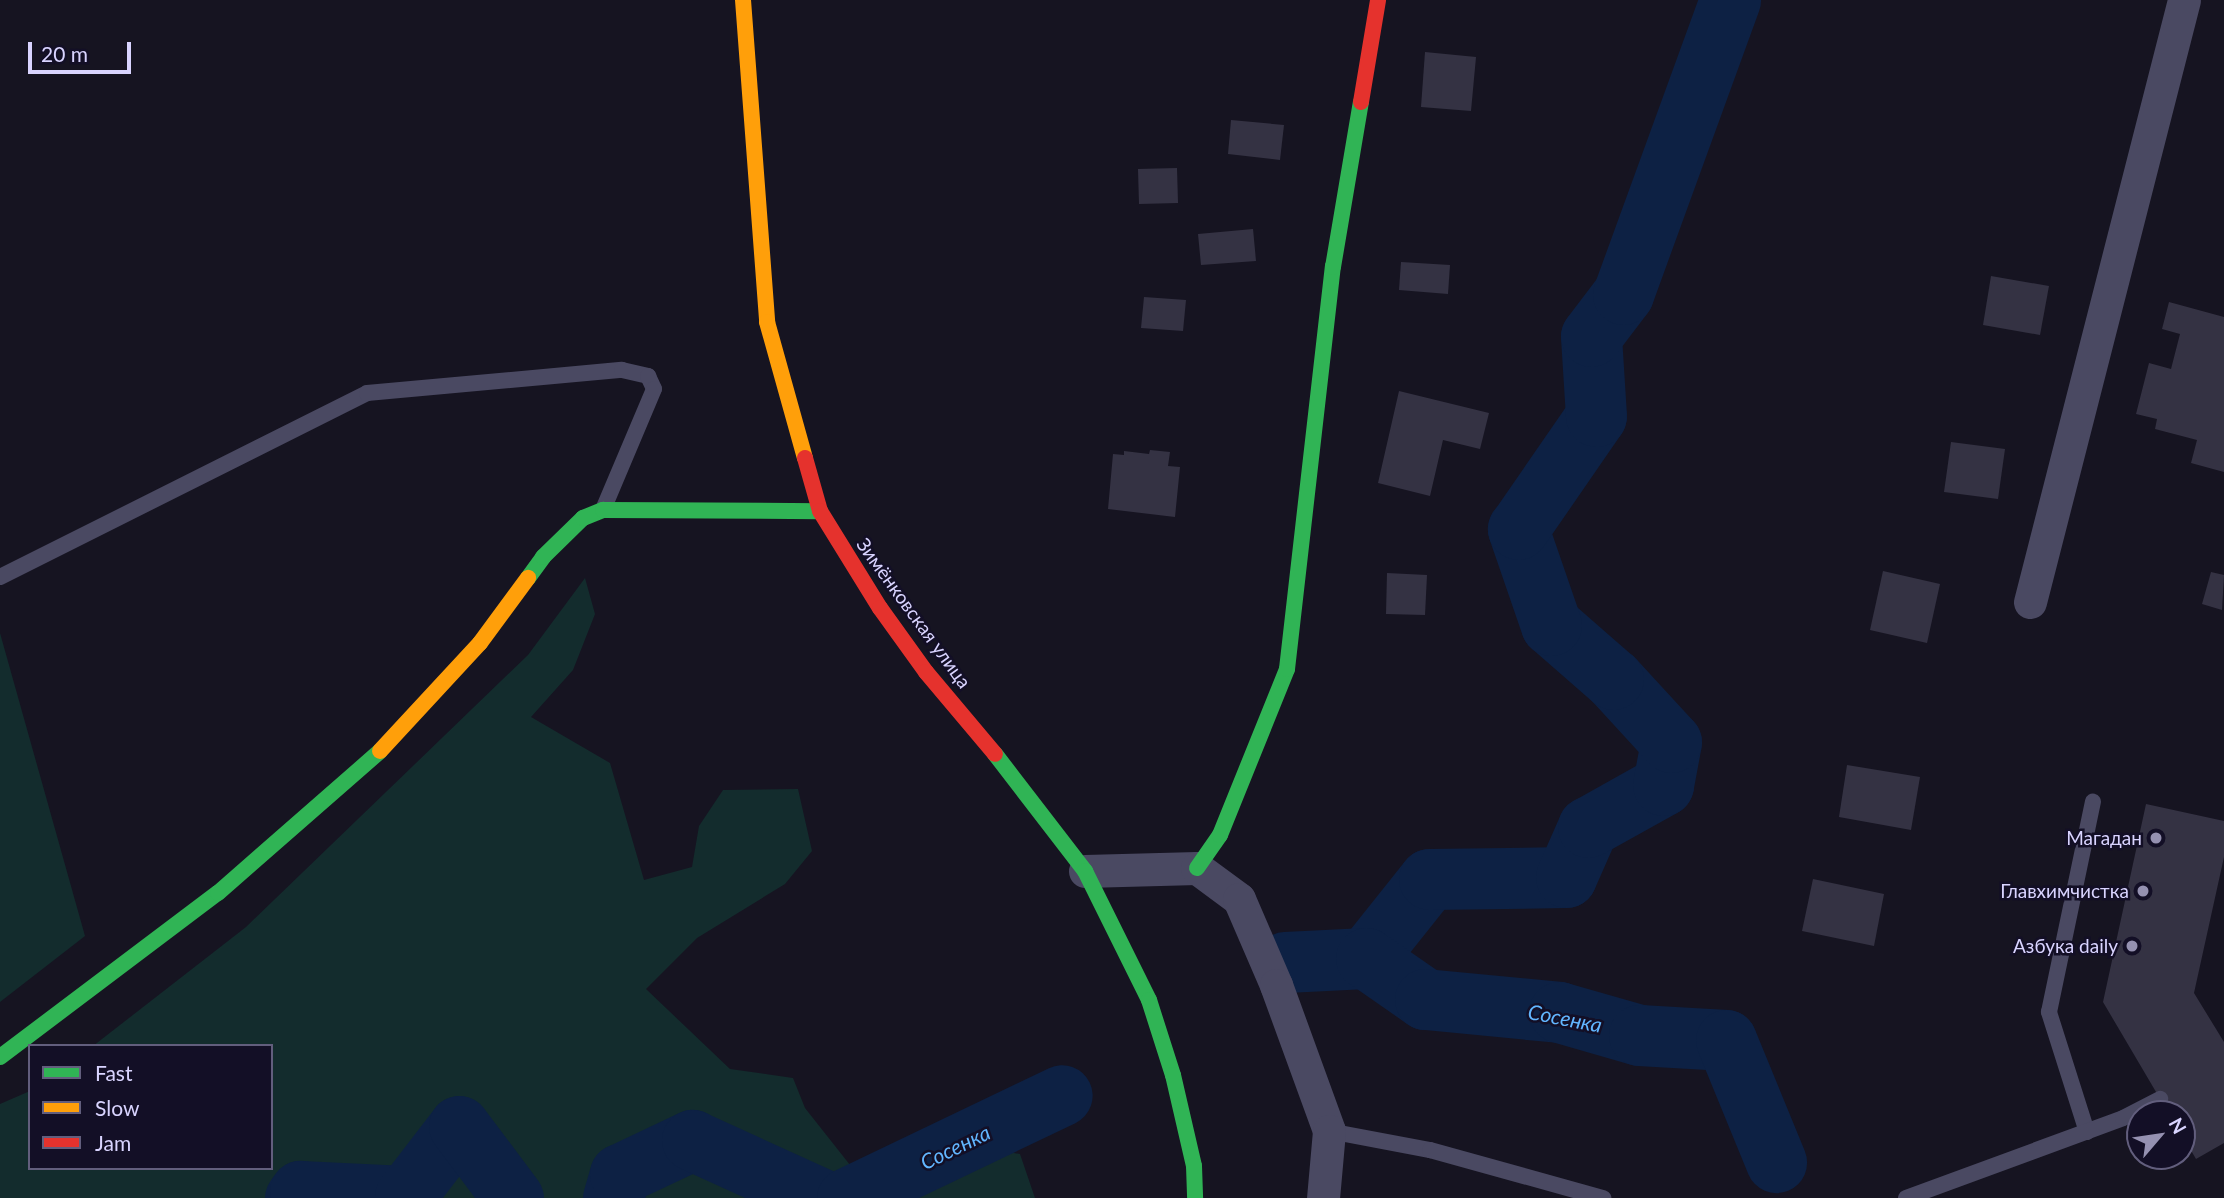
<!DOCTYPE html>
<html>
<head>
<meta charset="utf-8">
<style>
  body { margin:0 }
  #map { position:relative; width:2224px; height:1198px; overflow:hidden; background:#161421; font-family:Lato,sans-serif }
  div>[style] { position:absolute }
  .green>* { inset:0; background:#132c2d }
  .river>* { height:61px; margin:-30.5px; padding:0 30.5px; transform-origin:30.5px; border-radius:30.5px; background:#0d2144 }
  .building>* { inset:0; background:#343243 }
  .lane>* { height:16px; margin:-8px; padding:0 8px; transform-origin:8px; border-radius:8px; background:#4a4962 }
  .street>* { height:33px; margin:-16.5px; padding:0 16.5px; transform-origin:16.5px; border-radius:16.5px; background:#4a4962 }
  .fast>* { height:16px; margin:-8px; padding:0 8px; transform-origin:8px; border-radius:8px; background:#30b455 }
  .slow>* { height:16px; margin:-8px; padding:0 8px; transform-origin:8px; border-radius:8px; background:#ff9f0a }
  .jam>* { height:16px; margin:-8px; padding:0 8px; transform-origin:8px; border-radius:8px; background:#e5322d }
  .dots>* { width:19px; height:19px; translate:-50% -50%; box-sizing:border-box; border:4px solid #130f26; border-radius:50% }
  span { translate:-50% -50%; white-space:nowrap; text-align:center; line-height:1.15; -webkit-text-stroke:5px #130f26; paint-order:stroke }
  .street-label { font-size:19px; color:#d9d4ff }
  .poi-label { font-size:19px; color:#d9d4ff }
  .right { translate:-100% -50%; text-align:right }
  .water-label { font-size:21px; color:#62b6ff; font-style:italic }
  .legend { position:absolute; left:28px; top:1044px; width:245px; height:126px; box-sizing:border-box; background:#130f26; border:2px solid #625e7d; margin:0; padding:9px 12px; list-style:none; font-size:21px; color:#d9d4ff }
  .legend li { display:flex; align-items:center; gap:14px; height:35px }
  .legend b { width:35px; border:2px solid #625e7d }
  .north { position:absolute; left:2126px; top:1100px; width:70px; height:70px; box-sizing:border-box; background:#130f26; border:2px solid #625e7d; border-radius:50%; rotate:61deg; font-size:19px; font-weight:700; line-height:28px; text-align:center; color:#d9d4ff }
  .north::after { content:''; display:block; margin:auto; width:24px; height:32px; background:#9591b1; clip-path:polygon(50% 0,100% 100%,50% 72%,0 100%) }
  .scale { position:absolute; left:28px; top:42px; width:103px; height:32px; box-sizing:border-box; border:4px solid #d9d4ff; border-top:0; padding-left:9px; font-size:21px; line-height:24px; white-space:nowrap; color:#d9d4ff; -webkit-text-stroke:5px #130f26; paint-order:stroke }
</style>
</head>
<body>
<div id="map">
  <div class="green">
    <i style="clip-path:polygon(585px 578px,595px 614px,573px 670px,531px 717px,610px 763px,644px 880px,692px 867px,699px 826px,723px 790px,798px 789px,812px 851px,785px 884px,697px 938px,646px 989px,730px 1069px,793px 1078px,805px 1108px,854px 1170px,954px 1143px,1020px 1154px,1035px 1198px,0 1198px,0 1104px,30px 1091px,30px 1168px,271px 1168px,271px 1046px,93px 1046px,246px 927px,528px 655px)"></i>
    <i style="clip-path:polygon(0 633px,85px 936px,0 1002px)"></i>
  </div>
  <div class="river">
    <i style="left:1366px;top:958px;width:101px;rotate:-51.4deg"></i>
    <i style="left:1429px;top:879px;width:137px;rotate:-0.8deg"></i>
    <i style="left:1566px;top:877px;width:55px;rotate:-66.3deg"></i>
    <i style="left:1588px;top:827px;width:86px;rotate:-29.2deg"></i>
    <i style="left:1663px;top:785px;width:44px;rotate:-79.5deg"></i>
    <i style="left:1671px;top:742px;width:86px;rotate:-132.6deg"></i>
    <i style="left:1613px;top:679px;width:82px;rotate:-138.9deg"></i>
    <i style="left:1551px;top:625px;width:102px;rotate:-109deg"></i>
    <i style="left:1518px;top:529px;width:137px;rotate:-55.4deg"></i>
    <i style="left:1596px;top:416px;width:80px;rotate:-93.6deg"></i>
    <i style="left:1591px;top:336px;width:53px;rotate:-52.7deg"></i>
    <i style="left:1623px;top:294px;width:313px;rotate:-70deg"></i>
    <i style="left:1285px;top:962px;width:81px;rotate:-2.8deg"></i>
    <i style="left:1366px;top:958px;width:72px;rotate:34.8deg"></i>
    <i style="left:1425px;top:999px;width:135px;rotate:5.5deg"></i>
    <i style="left:1559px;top:1012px;width:83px;rotate:16deg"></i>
    <i style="left:1639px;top:1035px;width:87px;rotate:3.3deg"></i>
    <i style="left:1726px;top:1040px;width:132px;rotate:67.7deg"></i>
    <i style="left:295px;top:1198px;width:9px;rotate:-54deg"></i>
    <i style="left:300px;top:1191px;width:105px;rotate:2.7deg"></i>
    <i style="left:405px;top:1196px;width:88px;rotate:-52.4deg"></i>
    <i style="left:459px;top:1126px;width:90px;rotate:53.1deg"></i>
    <i style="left:613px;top:1198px;width:25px;rotate:-74deg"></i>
    <i style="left:620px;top:1174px;width:80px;rotate:-25.3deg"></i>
    <i style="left:692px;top:1140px;width:140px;rotate:24.5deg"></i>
    <i style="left:847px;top:1198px;width:238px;rotate:-25.6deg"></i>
  </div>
  <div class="building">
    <i style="clip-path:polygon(1425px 52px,1476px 57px,1471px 111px,1421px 107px)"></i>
    <i style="clip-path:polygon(1231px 120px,1284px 125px,1280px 160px,1228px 154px)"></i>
    <i style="clip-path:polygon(1177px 168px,1178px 203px,1139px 204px,1138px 169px)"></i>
    <i style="clip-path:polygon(1253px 229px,1256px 261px,1201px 265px,1198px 234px)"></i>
    <i style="clip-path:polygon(1401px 262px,1450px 265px,1448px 294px,1399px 290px)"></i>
    <i style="clip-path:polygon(1991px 276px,2049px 286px,2040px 335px,1983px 325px)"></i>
    <i style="clip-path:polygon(1144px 297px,1186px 300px,1183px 331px,1141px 328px)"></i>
    <i style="clip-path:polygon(2169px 302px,2224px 317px,2224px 472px,2191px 463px,2197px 440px,2155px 429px,2157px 419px,2136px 414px,2149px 363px,2171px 369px,2180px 334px,2162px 329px)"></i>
    <i style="clip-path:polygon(1399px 391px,1489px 413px,1480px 449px,1443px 440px,1430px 496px,1378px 483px)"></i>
    <i style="clip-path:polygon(1951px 442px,2005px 449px,1998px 499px,1944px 492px)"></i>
    <i style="clip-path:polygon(1150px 450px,1170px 452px,1168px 466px,1180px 467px,1175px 517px,1108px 509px,1113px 454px,1124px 455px,1124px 451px,1149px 454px)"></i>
    <i style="clip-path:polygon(1883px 571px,1940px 584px,1927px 643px,1870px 630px)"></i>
    <i style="clip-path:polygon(2211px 572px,2224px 575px,2222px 610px,2202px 604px)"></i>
    <i style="clip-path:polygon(1387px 573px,1427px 575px,1425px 615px,1386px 614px)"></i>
    <i style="clip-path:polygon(1847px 765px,1920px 777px,1911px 830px,1839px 817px)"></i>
    <i style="clip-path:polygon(2146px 804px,2224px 821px,2224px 857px,2194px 993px,2224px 1042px,2224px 1143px,2196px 1159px,2182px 1135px,2182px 1114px,2169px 1114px,2103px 1002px)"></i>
    <i style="clip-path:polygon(1813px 879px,1884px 894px,1874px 946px,1802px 931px)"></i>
  </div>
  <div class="lane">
    <i style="left:0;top:577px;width:411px;rotate:-26.6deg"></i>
    <i style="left:367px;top:393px;width:256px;rotate:-5.2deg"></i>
    <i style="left:622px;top:370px;width:27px;rotate:13deg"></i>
    <i style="left:648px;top:376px;width:14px;rotate:65deg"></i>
    <i style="left:654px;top:389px;width:131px;rotate:112.9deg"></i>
    <i style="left:1329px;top:1131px;width:103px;rotate:10.7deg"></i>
    <i style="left:1430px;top:1150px;width:180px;rotate:15.5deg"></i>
    <i style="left:2087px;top:1132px;width:126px;rotate:-107.6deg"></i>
    <i style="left:2049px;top:1012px;width:215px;rotate:-78.2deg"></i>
    <i style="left:1906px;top:1198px;width:231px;rotate:-20.2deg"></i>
    <i style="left:2123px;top:1118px;width:42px;rotate:-27.2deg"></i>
  </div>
  <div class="street">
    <i style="left:2030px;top:602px;width:621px;rotate:-75.65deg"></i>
    <i style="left:1085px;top:871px;width:112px;rotate:-1.5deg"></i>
    <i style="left:1197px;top:868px;width:52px;rotate:36.4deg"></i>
    <i style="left:1239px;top:899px;width:94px;rotate:66.7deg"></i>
    <i style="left:1276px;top:985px;width:155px;rotate:70deg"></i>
    <i style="left:1329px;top:1131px;width:67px;rotate:95.1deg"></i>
  </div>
  <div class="fast">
    <i style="left:528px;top:578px;width:26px;rotate:-54deg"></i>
    <i style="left:543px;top:557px;width:56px;rotate:-44.3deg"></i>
    <i style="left:583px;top:518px;width:22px;rotate:-22deg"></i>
    <i style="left:603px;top:510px;width:217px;rotate:0.3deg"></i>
    <i style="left:995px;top:754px;width:148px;rotate:52.4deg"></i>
    <i style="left:1085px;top:871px;width:144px;rotate:63.6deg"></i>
    <i style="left:1149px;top:1000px;width:79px;rotate:72.3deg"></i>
    <i style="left:1173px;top:1075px;width:93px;rotate:77deg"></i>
    <i style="left:1194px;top:1166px;width:32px;rotate:88deg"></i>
    <i style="left:1197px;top:868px;width:40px;rotate:-55.1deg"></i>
    <i style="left:1220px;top:835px;width:179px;rotate:-68deg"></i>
    <i style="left:1287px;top:669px;width:405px;rotate:-83.5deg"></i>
    <i style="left:1333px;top:267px;width:167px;rotate:-80.4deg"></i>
    <i style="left:0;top:1057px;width:273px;rotate:-37deg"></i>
    <i style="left:218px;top:893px;width:215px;rotate:-41.2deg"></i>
  </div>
  <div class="slow">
    <i style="left:743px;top:0;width:323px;rotate:85.7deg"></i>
    <i style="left:767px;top:322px;width:141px;rotate:74.4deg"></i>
    <i style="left:380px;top:751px;width:147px;rotate:-47.2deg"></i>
    <i style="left:480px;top:643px;width:81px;rotate:-53.6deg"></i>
  </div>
  <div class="jam">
    <i style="left:1361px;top:102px;width:103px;rotate:-80.5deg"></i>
    <i style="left:805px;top:458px;width:55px;rotate:74.2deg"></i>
    <i style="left:820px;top:511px;width:114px;rotate:58.3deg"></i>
    <i style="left:880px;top:608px;width:79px;rotate:54.3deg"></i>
    <i style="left:926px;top:672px;width:107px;rotate:49.9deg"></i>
  </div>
  <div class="dots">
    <i style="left:2156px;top:838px;background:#9591b1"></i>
    <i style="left:2143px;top:891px;background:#9591b1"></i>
    <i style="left:2132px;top:946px;background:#9591b1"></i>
  </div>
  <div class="street-label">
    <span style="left:914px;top:613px;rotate:54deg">Зимёнковская улица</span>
  </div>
  <div class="poi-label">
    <span class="right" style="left:2142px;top:838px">Магадан</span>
    <span class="right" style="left:2129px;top:891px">Главхимчистка</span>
    <span class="right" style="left:2118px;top:946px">Азбука daily</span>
  </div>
  <div class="water-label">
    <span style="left:1565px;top:1018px;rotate:11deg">Сосенка</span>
    <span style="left:955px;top:1147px;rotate:-26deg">Сосенка</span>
  </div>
  <ul class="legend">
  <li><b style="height:9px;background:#30b455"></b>Fast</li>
  <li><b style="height:9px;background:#ff9f0a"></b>Slow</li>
  <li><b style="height:9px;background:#e5322d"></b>Jam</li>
  </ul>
  <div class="north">N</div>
  <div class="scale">20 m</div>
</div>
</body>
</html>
